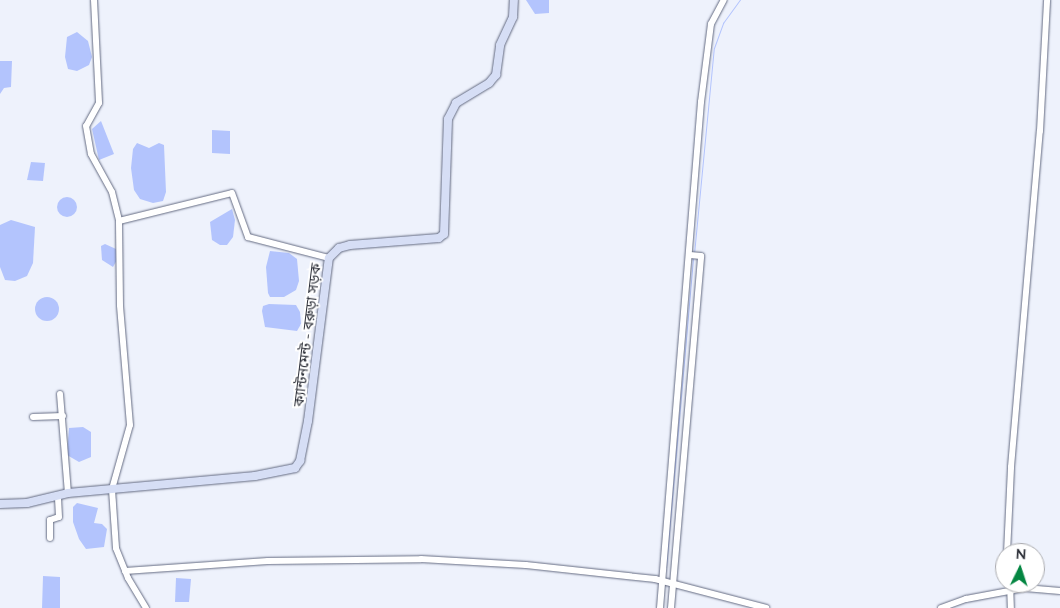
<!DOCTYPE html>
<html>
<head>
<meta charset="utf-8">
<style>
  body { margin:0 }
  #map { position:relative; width:1060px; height:608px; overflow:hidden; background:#eef2fc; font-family:Mulish,"Noto Sans Bengali",sans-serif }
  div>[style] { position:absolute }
  .water>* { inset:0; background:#b3c4fd }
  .round { border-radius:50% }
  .stream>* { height:1px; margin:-0.5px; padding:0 0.5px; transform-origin:0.5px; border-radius:0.5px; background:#b3c4fd }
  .roads { filter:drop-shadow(0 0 1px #646b82) drop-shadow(0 0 1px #646b82) }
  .minor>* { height:6px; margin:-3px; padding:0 3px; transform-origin:3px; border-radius:3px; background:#fff }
  .major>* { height:8px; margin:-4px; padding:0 4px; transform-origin:4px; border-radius:4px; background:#d6def5 }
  span { translate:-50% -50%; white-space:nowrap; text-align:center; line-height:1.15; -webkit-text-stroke:4px #fff; paint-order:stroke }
  .street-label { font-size:14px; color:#2b2e37 }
  .north { position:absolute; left:995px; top:543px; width:50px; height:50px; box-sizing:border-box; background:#fff; border:1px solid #aaabaf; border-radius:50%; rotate:4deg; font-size:14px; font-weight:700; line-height:20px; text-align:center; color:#2b2e37 }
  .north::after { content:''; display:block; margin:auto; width:18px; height:22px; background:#048642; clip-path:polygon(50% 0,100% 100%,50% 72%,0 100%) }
</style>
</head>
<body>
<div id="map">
  <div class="water">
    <i style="clip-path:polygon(526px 0,549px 0,549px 13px,535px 14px)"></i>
    <i style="clip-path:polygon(77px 32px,88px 41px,92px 57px,89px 65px,77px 71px,68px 69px,65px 57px,67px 37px)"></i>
    <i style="clip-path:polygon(0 61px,12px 61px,11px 87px,4px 88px,0 94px)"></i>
    <i style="clip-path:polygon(101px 121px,114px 154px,99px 160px,92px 129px)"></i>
    <i style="clip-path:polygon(212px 130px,230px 131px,230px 154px,212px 153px)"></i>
    <i style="clip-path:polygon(137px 143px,149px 148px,159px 143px,164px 145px,166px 192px,163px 201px,153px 203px,140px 199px,134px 190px,131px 168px,133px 149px)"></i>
    <i style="clip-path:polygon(31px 162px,45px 163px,43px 181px,27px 180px)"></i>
    <i class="round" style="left:57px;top:197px;width:20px;height:20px"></i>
    <i style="clip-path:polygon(232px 209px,235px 220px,233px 237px,227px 245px,220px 245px,212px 240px,210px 222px)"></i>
    <i style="clip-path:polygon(11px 220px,35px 227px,33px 263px,27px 276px,15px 281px,5px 280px,0 267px,0 225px)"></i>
    <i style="clip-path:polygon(105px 244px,116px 249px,117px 260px,113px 267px,102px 260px,101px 246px)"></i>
    <i style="clip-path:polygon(270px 251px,289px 253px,297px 259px,299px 281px,296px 290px,284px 297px,270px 297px,268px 293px,266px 267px)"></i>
    <i class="round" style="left:35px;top:297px;width:24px;height:24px"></i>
    <i style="clip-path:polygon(269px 304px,296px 305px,300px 312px,301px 324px,297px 331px,265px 327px,262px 311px,263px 306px)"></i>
    <i style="clip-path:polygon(83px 427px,91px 432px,91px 457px,79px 462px,67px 455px,69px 428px)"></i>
    <i style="clip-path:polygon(77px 503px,98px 508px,94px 523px,102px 524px,107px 529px,104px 547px,86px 549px,79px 539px,73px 522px,73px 507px)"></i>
    <i style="clip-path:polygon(43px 576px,60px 577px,60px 608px,42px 608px)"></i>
    <i style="clip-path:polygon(176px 578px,191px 579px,189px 602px,175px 602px)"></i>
  </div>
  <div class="stream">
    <i style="left:694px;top:254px;width:207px;rotate:-84.5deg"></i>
    <i style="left:714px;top:48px;width:27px;rotate:-70deg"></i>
    <i style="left:723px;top:23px;width:29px;rotate:-54deg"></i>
    <i style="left:666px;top:567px;width:310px;rotate:-85deg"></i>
  </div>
  <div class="roads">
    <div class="minor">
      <i style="left:94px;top:0;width:103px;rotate:87.2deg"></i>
      <i style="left:99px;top:103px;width:26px;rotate:119deg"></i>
      <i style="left:86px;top:126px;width:28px;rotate:80deg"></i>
      <i style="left:91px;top:154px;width:43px;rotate:61.1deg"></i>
      <i style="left:112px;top:192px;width:30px;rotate:76deg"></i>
      <i style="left:60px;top:394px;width:99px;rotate:85.4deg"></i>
      <i style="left:33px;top:417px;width:30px;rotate:-2deg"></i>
      <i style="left:50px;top:538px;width:18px;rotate:-90deg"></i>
      <i style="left:50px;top:520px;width:9px;rotate:-18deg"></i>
      <i style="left:59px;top:517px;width:20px;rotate:-93deg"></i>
      <i style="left:1007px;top:553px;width:86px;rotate:-87.3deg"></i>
      <i style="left:1011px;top:467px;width:337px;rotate:-85.1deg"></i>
      <i style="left:1040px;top:131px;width:131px;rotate:-86.9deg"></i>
      <i style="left:125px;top:571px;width:143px;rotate:-4deg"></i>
      <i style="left:268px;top:561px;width:153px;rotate:-0.7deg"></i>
      <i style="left:421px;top:559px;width:105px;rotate:3.3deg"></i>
      <i style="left:526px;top:565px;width:130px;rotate:6.2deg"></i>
      <i style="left:655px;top:579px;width:115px;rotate:14.6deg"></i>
      <i style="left:1010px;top:583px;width:25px;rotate:88deg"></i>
      <i style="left:146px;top:608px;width:35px;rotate:-121deg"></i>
      <i style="left:128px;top:578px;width:32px;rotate:-112deg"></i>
      <i style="left:116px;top:548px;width:59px;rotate:-93.9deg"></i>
      <i style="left:112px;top:489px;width:66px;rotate:-74.3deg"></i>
      <i style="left:130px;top:425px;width:120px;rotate:-94.8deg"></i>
      <i style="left:120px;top:305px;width:84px;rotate:-90.7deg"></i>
      <i style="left:119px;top:221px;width:116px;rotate:-13.9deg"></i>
      <i style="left:232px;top:193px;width:47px;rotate:70deg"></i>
      <i style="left:248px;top:237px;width:84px;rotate:14.5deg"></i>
      <i style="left:660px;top:608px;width:508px;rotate:-85.37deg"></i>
      <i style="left:701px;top:102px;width:79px;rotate:-82.7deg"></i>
      <i style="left:711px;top:24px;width:27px;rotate:-62deg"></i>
      <i style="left:671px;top:608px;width:353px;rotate:-85.1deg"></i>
      <i style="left:701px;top:256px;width:11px;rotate:-175deg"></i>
      <i style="left:941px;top:608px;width:27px;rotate:-20deg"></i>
      <i style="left:966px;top:599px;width:60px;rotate:-10.6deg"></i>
      <i style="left:1025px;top:588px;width:35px;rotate:5deg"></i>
    </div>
    <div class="major">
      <i style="left:0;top:504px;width:27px;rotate:-2deg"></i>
      <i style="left:27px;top:503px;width:42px;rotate:-13.7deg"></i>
      <i style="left:68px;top:493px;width:188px;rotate:-5.2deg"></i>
      <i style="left:255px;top:476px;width:41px;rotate:-11.3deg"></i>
      <i style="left:295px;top:468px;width:9px;rotate:-54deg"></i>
      <i style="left:300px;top:461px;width:41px;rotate:-78.7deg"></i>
      <i style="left:308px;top:421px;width:164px;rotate:-82.7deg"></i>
      <i style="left:329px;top:258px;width:14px;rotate:-45deg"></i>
      <i style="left:339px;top:248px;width:11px;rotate:-15deg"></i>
      <i style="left:350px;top:245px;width:89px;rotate:-4.5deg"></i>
      <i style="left:439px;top:238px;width:6px;rotate:-39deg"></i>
      <i style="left:444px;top:234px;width:115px;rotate:-88deg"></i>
      <i style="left:448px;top:119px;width:18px;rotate:-63deg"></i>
      <i style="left:456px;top:103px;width:39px;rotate:-31deg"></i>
      <i style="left:489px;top:83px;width:11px;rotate:-49deg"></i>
      <i style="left:496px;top:75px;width:30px;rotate:-82deg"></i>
      <i style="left:500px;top:45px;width:31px;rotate:-65deg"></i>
      <i style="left:513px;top:17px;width:17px;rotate:-87deg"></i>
    </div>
  </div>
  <div class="street-label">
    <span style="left:307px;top:335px;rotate:-83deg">ক্যান্টনমেন্ট - বরুড়া সড়ক</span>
  </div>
  <div class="north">N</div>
</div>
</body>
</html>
